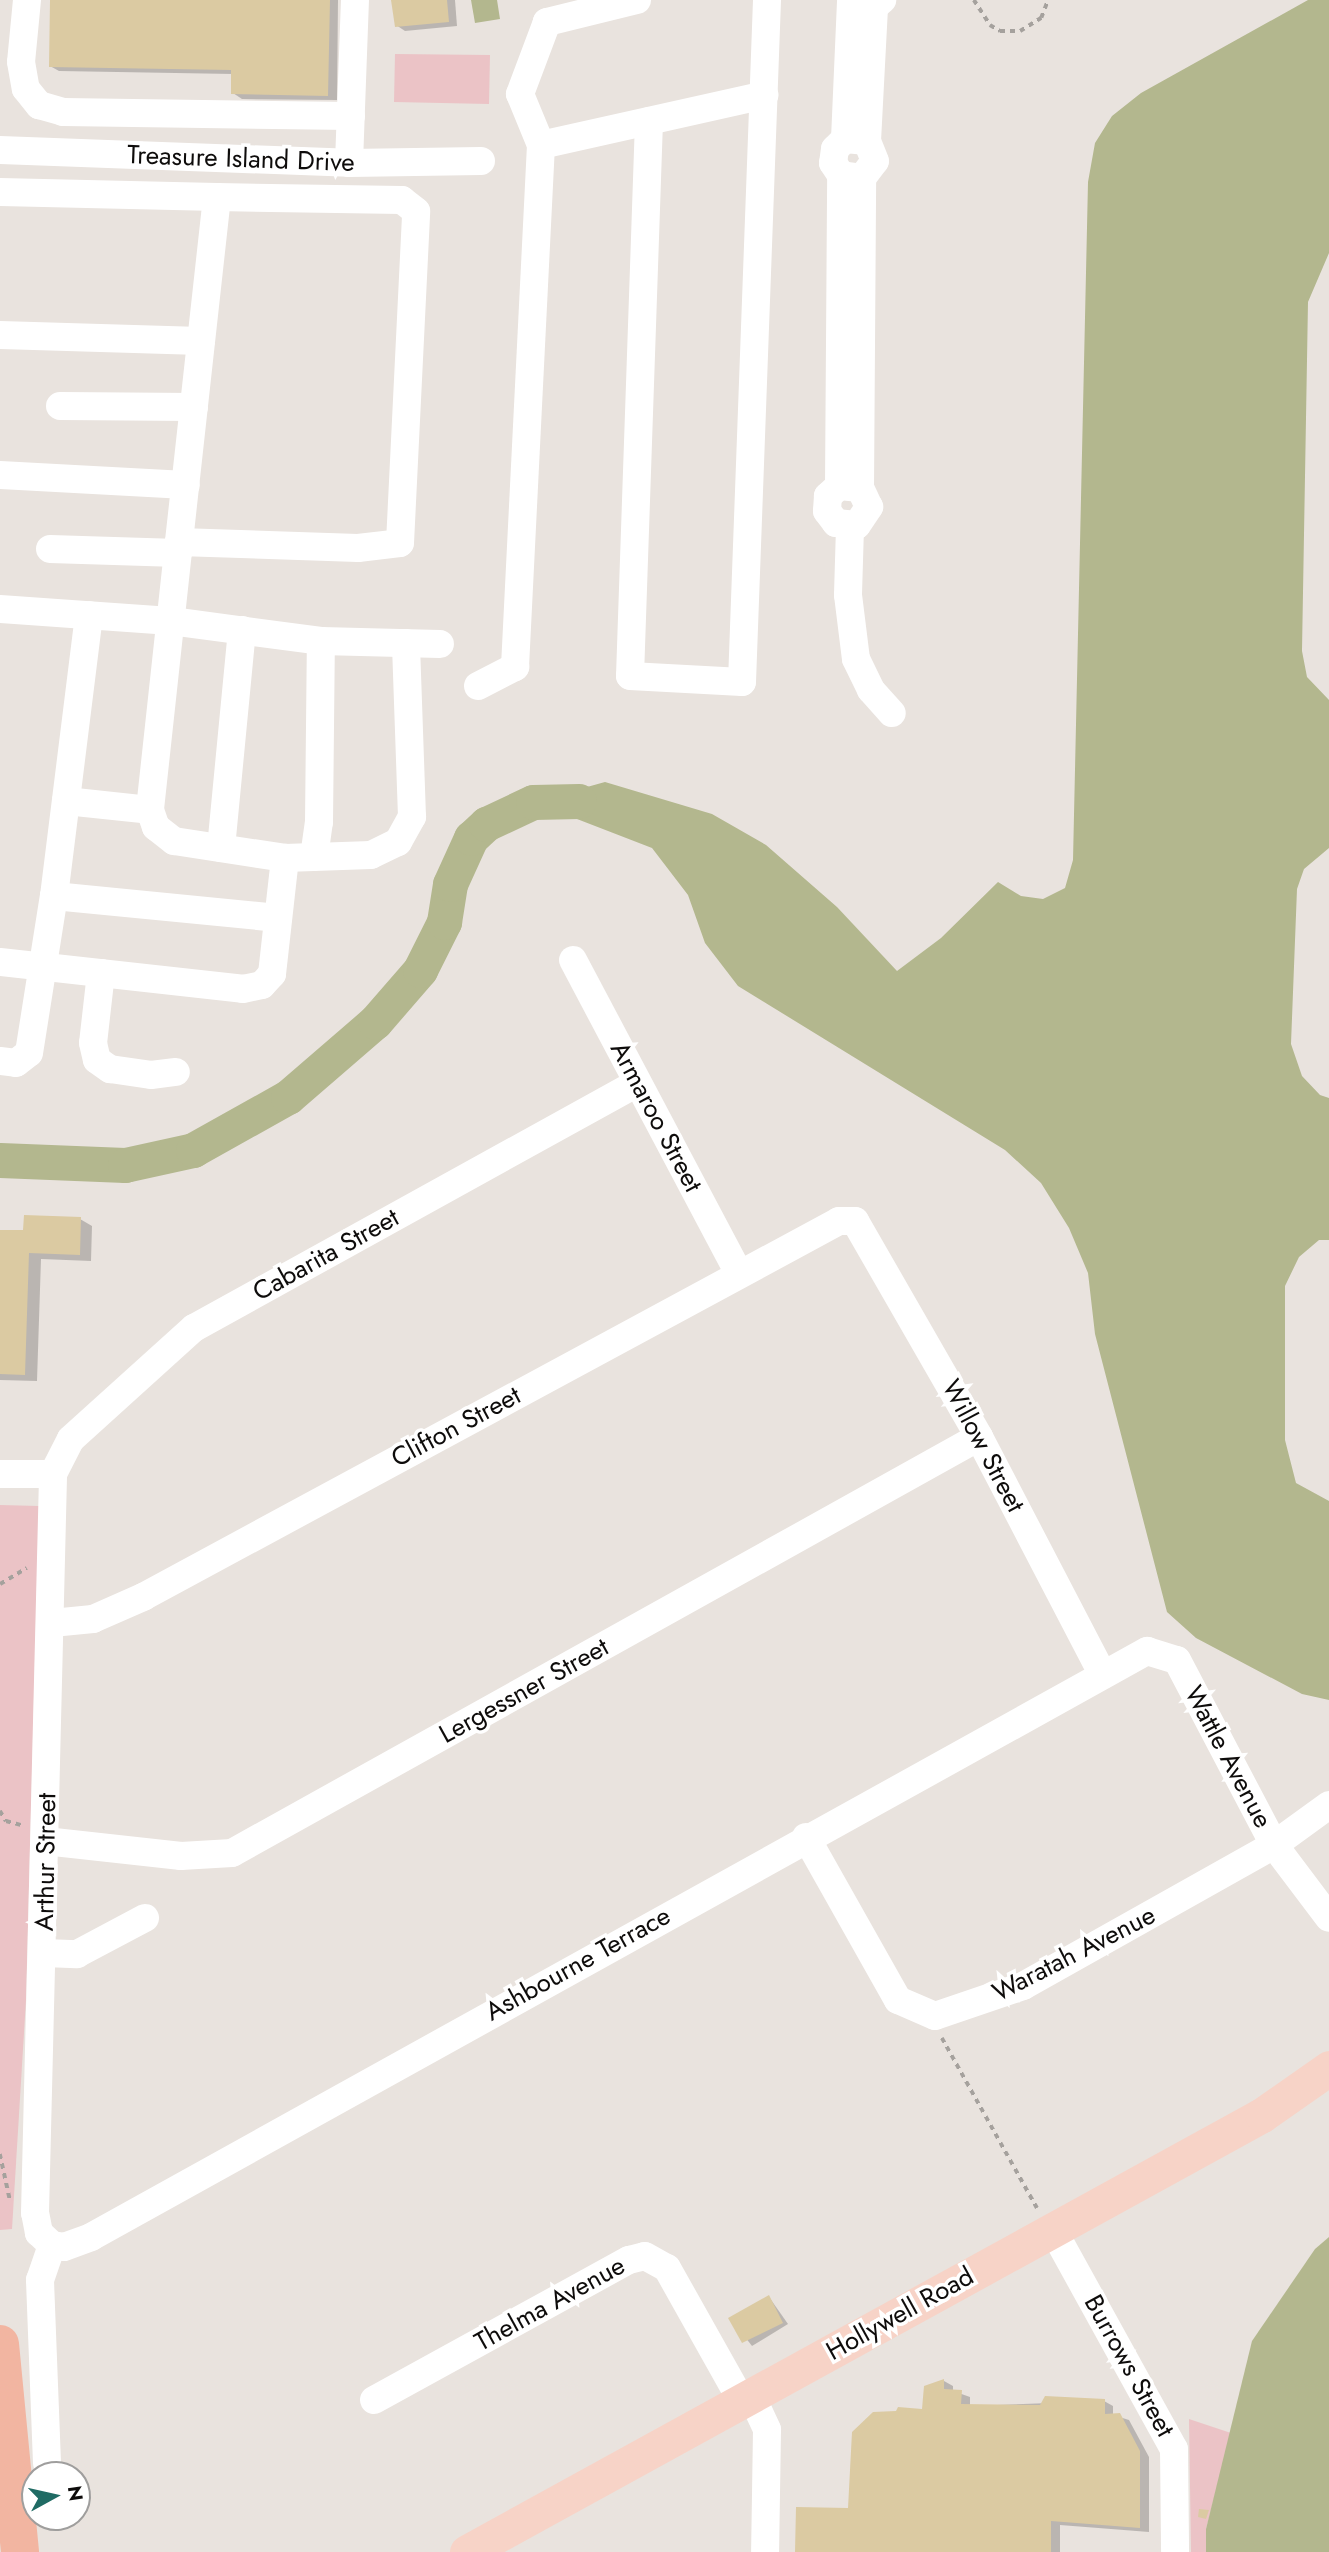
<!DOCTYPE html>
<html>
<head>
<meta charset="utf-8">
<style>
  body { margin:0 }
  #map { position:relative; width:1329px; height:2552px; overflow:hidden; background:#e9e3de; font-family:Jost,sans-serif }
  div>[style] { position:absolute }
  .green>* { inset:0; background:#ebc3c6 }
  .water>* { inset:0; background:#b3b78e }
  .shadow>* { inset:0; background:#0003 }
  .river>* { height:35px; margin:-17.5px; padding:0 17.5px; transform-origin:17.5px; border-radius:17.5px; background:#b3b78e }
  .building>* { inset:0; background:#dbcaa2 }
  .path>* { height:3.5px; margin-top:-1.75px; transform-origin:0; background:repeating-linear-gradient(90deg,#a5a19d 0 5px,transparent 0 10px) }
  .minor>* { height:28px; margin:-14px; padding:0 14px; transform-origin:14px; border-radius:14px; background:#fff }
  .major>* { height:35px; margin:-17.5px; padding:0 17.5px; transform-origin:17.5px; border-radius:17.5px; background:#f7d3c7 }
  .highway>* { height:38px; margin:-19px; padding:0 19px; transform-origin:19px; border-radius:19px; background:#f2b5a1 }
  span { translate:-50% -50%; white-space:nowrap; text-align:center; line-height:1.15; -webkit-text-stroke:7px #fff; paint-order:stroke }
  .street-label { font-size:26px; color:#0e0c0b }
  .north { position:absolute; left:21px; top:2461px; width:70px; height:70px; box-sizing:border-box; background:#fff; border:2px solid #9f9e9d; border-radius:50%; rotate:82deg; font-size:19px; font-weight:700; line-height:28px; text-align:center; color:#0e0c0b }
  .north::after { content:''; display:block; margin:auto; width:24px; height:32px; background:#206b64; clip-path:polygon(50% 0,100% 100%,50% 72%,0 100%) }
</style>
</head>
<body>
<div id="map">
  <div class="green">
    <i style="clip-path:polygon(395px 54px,490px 55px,489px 104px,394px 102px)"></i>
    <i style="clip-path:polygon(0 1505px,39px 1506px,26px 2000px,12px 2229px,0 2230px)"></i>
    <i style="clip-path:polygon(1189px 2419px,1231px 2433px,1206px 2529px,1206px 2552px,1191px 2552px)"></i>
  </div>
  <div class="water">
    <i style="clip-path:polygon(471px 0,497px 0,500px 19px,475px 23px)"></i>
    <i style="clip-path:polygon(1308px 0,1329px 0,1329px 253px,1308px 302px,1302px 651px,1307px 677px,1329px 700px,1329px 848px,1304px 869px,1297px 889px,1291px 1044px,1302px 1076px,1320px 1095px,1329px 1098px,1329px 1240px,1319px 1240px,1299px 1257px,1285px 1286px,1285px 1440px,1296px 1483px,1329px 1501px,1329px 1700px,1302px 1694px,1196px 1638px,1167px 1612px,1095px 1334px,1088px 1273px,1069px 1228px,1041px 1183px,1005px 1150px,738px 986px,705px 943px,688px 895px,652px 848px,533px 802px,605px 782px,712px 814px,766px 845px,837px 907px,897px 971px,941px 938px,998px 882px,1021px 896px,1043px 899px,1065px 888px,1073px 860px,1088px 182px,1095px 143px,1112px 116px,1141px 93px)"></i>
    <i style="clip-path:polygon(1329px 2237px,1329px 2552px,1206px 2552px,1206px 2529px,1252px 2341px,1315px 2249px)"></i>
  </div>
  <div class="shadow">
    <i style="clip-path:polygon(52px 0,338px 0,337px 100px,242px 99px,233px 93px,233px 74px,59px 71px,50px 66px)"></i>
    <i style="clip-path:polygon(393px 0,455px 0,457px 26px,405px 31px,396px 25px)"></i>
    <i style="clip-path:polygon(80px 1219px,92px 1226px,91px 1261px,41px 1259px,37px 1381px,0 1380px,0 1232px,25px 1232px)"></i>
    <i style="clip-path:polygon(769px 2297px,788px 2324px,752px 2346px,731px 2319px)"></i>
    <i style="clip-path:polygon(944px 2381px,953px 2386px,953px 2391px,970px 2397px,970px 2406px,1104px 2401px,1113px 2406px,1113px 2415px,1129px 2420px,1149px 2457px,1149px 2532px,1060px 2525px,1060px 2552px,796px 2552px,849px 2509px,897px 2412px,924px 2410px,926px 2388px)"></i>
  </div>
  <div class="river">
    <i style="left:0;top:1160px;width:125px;rotate:2.3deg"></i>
    <i style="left:125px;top:1165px;width:70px;rotate:-12.4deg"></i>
    <i style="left:193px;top:1150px;width:109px;rotate:-29.2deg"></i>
    <i style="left:288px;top:1097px;width:115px;rotate:-40.8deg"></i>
    <i style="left:375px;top:1022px;width:69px;rotate:-49.1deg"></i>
    <i style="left:420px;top:970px;width:54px;rotate:-63.4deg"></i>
    <i style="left:444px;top:922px;width:38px;rotate:-81deg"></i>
    <i style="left:450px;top:884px;width:51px;rotate:-65.5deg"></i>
    <i style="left:471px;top:838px;width:21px;rotate:-43deg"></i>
    <i style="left:486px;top:824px;width:52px;rotate:-25.1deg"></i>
    <i style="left:533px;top:802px;width:46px;rotate:-1.2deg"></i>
  </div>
  <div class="building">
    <i style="clip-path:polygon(50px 0,330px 0,328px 96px,231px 94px,231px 70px,49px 67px)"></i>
    <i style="clip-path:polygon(391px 0,447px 0,449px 22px,395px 27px)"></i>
    <i style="clip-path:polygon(24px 1215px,81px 1217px,80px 1255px,29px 1253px,25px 1375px,0 1374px,0 1230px,23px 1230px)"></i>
    <i style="clip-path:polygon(769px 2295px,783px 2323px,742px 2343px,728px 2318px)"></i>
    <i style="clip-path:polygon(944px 2379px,944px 2389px,962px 2390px,961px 2404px,1040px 2405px,1045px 2396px,1105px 2399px,1105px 2414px,1120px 2413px,1140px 2451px,1140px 2528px,1051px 2521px,1051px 2552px,795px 2552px,796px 2507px,848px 2508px,852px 2432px,873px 2412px,896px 2411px,898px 2407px,922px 2409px,924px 2386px)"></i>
    <i style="clip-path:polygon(1199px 2509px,1209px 2510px,1206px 2519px,1198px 2517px)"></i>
  </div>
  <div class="path">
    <i style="left:974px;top:0;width:30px;rotate:57deg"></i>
    <i style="left:990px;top:25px;width:12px;rotate:31deg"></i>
    <i style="left:1000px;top:31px;width:20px"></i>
    <i style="left:1020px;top:31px;width:25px;rotate:-32deg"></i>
    <i style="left:1041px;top:18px;width:19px;rotate:-69deg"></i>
    <i style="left:0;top:1584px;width:31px;rotate:-31deg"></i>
    <i style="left:0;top:1811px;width:12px;rotate:59deg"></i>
    <i style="left:6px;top:1821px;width:16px;rotate:15deg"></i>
    <i style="left:942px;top:2038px;width:195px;rotate:60.8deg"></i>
    <i style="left:0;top:2154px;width:47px;rotate:77.7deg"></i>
  </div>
  <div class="minor">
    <i style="left:27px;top:0;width:62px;rotate:95.5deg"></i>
    <i style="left:21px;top:62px;width:27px;rotate:80deg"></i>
    <i style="left:26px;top:89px;width:21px;rotate:51deg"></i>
    <i style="left:39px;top:105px;width:25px;rotate:16deg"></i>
    <i style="left:63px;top:112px;width:288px;rotate:0.8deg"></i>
    <i style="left:637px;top:0;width:93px;rotate:166.3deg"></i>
    <i style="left:547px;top:22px;width:77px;rotate:110.6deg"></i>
    <i style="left:520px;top:94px;width:55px;rotate:67.6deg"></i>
    <i style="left:541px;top:145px;width:229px;rotate:-12.6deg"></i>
    <i style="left:649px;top:121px;width:555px;rotate:91.96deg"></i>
    <i style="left:630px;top:676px;width:112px;rotate:3.1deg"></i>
    <i style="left:742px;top:682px;width:682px;rotate:-87.9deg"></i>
    <i style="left:845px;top:139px;width:139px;rotate:-87.5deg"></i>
    <i style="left:867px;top:141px;width:22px;rotate:-175deg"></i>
    <i style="left:845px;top:139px;width:14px;rotate:135deg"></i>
    <i style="left:835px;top:149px;width:14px;rotate:98deg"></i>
    <i style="left:833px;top:163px;width:14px;rotate:56deg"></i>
    <i style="left:841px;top:175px;width:21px;rotate:8deg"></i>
    <i style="left:862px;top:178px;width:21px;rotate:-53deg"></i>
    <i style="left:875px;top:161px;width:22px;rotate:-112deg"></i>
    <i style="left:867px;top:141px;width:134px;rotate:-87deg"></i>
    <i style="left:874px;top:7px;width:11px;rotate:-41deg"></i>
    <i style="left:0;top:150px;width:349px;rotate:2.1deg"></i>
    <i style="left:349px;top:163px;width:132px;rotate:-0.9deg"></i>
    <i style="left:349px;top:163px;width:163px;rotate:-87.9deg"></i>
    <i style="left:0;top:192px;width:217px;rotate:1.3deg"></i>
    <i style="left:0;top:335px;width:201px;rotate:1.7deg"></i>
    <i style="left:60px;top:406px;width:134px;rotate:0.4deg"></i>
    <i style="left:0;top:475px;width:186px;rotate:3.1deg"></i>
    <i style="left:839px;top:486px;width:311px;rotate:-89.6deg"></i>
    <i style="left:860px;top:488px;width:21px;rotate:-175deg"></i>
    <i style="left:839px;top:486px;width:15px;rotate:138deg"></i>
    <i style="left:828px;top:496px;width:15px;rotate:94deg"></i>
    <i style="left:827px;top:511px;width:15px;rotate:53deg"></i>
    <i style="left:836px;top:523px;width:21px;rotate:5deg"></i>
    <i style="left:857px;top:525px;width:22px;rotate:-56deg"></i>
    <i style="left:869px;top:507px;width:21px;rotate:-115deg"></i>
    <i style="left:860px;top:488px;width:310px;rotate:-89.6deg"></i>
    <i style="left:850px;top:527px;width:68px;rotate:91.7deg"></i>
    <i style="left:848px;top:595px;width:64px;rotate:82.9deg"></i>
    <i style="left:856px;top:659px;width:34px;rotate:64deg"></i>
    <i style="left:871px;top:690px;width:31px;rotate:48deg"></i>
    <i style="left:179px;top:542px;width:179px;rotate:1.9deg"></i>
    <i style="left:358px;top:548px;width:42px;rotate:-6.8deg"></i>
    <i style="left:400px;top:543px;width:332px;rotate:-87.2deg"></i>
    <i style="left:416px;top:211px;width:18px;rotate:-142deg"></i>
    <i style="left:402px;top:200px;width:185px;rotate:-179.1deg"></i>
    <i style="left:217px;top:197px;width:347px;rotate:96.3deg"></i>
    <i style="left:179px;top:542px;width:270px;rotate:96.2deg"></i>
    <i style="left:150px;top:810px;width:18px;rotate:71deg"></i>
    <i style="left:156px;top:827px;width:23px;rotate:38deg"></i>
    <i style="left:174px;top:841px;width:112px;rotate:8.7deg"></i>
    <i style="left:285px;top:858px;width:86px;rotate:-2deg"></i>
    <i style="left:371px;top:855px;width:30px;rotate:-26deg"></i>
    <i style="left:398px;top:842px;width:29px;rotate:-61deg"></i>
    <i style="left:412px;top:817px;width:174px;rotate:-92deg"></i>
    <i style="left:50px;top:549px;width:128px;rotate:1.8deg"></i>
    <i style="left:0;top:609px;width:171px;rotate:4deg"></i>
    <i style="left:171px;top:621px;width:151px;rotate:7.6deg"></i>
    <i style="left:321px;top:641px;width:119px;rotate:1.4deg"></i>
    <i style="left:478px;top:686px;width:42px;rotate:-27.2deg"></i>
    <i style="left:515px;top:667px;width:523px;rotate:-87.15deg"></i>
    <i style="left:66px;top:801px;width:84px;rotate:6.1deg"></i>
    <i style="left:221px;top:848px;width:219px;rotate:-84.5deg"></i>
    <i style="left:314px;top:857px;width:35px;rotate:-82deg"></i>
    <i style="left:319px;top:822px;width:181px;rotate:-89.4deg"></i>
    <i style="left:54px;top:896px;width:283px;rotate:-82.9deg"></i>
    <i style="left:573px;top:960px;width:355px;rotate:62.1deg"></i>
    <i style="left:0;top:962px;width:244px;rotate:6.3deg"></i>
    <i style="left:243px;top:989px;width:19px;rotate:-12deg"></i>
    <i style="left:262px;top:985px;width:15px;rotate:-48deg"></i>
    <i style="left:272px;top:974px;width:117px;rotate:-83.6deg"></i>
    <i style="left:101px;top:973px;width:70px;rotate:96.5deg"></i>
    <i style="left:93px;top:1043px;width:17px;rotate:77deg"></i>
    <i style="left:97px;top:1060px;width:16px;rotate:35deg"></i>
    <i style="left:110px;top:1069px;width:41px;rotate:8.3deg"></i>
    <i style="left:151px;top:1075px;width:25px;rotate:-7deg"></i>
    <i style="left:0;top:1061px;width:16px;rotate:7deg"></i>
    <i style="left:16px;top:1063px;width:16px;rotate:-38deg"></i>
    <i style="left:29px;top:1053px;width:159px;rotate:-81deg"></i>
    <i style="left:54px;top:896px;width:225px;rotate:5.6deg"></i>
    <i style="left:0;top:1474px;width:53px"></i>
    <i style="left:52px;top:1623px;width:41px;rotate:-5.6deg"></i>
    <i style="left:93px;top:1619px;width:55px;rotate:-23.7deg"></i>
    <i style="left:143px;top:1597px;width:791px;rotate:-28.38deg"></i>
    <i style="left:839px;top:1221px;width:16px"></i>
    <i style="left:855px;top:1221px;width:249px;rotate:60.1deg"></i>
    <i style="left:979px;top:1437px;width:268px;rotate:62.5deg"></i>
    <i style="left:806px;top:1837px;width:187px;rotate:60.6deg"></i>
    <i style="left:898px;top:2000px;width:40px;rotate:23.4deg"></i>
    <i style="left:935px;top:2016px;width:93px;rotate:-18.8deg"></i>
    <i style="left:1023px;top:1986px;width:288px;rotate:-29.3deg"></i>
    <i style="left:1274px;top:1845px;width:68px;rotate:-36deg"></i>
    <i style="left:45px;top:1841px;width:137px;rotate:6.3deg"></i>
    <i style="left:181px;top:1856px;width:51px;rotate:-3.4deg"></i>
    <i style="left:232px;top:1853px;width:855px;rotate:-29.11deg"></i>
    <i style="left:44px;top:1953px;width:33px;rotate:2deg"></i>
    <i style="left:77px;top:1954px;width:77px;rotate:-27.9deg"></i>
    <i style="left:1053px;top:2230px;width:250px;rotate:61.1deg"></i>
    <i style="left:1174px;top:2449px;width:103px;rotate:89.4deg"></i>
    <i style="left:52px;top:2245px;width:12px;rotate:9deg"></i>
    <i style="left:64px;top:2247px;width:29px;rotate:-20deg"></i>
    <i style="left:91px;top:2237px;width:1208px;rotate:-29.03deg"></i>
    <i style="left:1147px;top:1651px;width:31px;rotate:17deg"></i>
    <i style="left:1177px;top:1660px;width:209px;rotate:62.3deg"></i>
    <i style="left:1274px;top:1845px;width:91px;rotate:53deg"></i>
    <i style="left:52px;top:2245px;width:18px;rotate:-137deg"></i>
    <i style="left:39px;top:2233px;width:20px;rotate:-101deg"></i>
    <i style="left:35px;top:2213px;width:739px;rotate:-88.6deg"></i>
    <i style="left:53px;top:1474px;width:39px;rotate:-63deg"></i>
    <i style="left:71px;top:1439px;width:166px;rotate:-42.1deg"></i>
    <i style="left:194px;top:1328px;width:506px;rotate:-28.94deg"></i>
    <i style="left:751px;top:2395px;width:38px;rotate:65deg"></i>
    <i style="left:767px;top:2430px;width:122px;rotate:90.9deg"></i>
    <i style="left:374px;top:2400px;width:291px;rotate:-28.8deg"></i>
    <i style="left:629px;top:2260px;width:16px;rotate:-14deg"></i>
    <i style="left:645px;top:2256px;width:25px;rotate:29deg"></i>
    <i style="left:667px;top:2268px;width:151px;rotate:60.7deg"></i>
    <i style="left:47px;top:2463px;width:183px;rotate:-92.2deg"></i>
    <i style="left:40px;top:2280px;width:37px;rotate:-71deg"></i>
  </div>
  <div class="major">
    <i style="left:467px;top:2552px;width:907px;rotate:-28.8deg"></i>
    <i style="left:1262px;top:2115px;width:82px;rotate:-35deg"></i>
  </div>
  <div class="highway">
    <i style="left:0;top:2344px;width:209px;rotate:84.5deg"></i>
  </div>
  <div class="street-label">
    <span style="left:241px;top:159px;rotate:2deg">Treasure Island Drive</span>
    <span style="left:656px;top:1117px;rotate:62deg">Armaroo Street</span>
    <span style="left:326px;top:1255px;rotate:-29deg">Cabarita Street</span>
    <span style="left:456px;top:1427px;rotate:-28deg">Clifton Street</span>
    <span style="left:983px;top:1446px;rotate:62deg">Willow Street</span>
    <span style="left:524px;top:1691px;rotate:-29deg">Lergessner Street</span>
    <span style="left:1228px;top:1757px;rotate:62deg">Wattle Avenue</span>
    <span style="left:46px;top:1862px;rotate:-89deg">Arthur Street</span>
    <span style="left:1074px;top:1954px;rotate:-27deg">Waratah Avenue</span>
    <span style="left:578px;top:1964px;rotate:-29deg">Ashbourne Terrace</span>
    <span style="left:550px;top:2304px;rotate:-29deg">Thelma Avenue</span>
    <span style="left:900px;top:2314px;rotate:-29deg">Hollywell Road</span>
    <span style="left:1129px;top:2366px;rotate:61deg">Burrows Street</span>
  </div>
  <div class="north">N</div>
</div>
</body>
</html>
